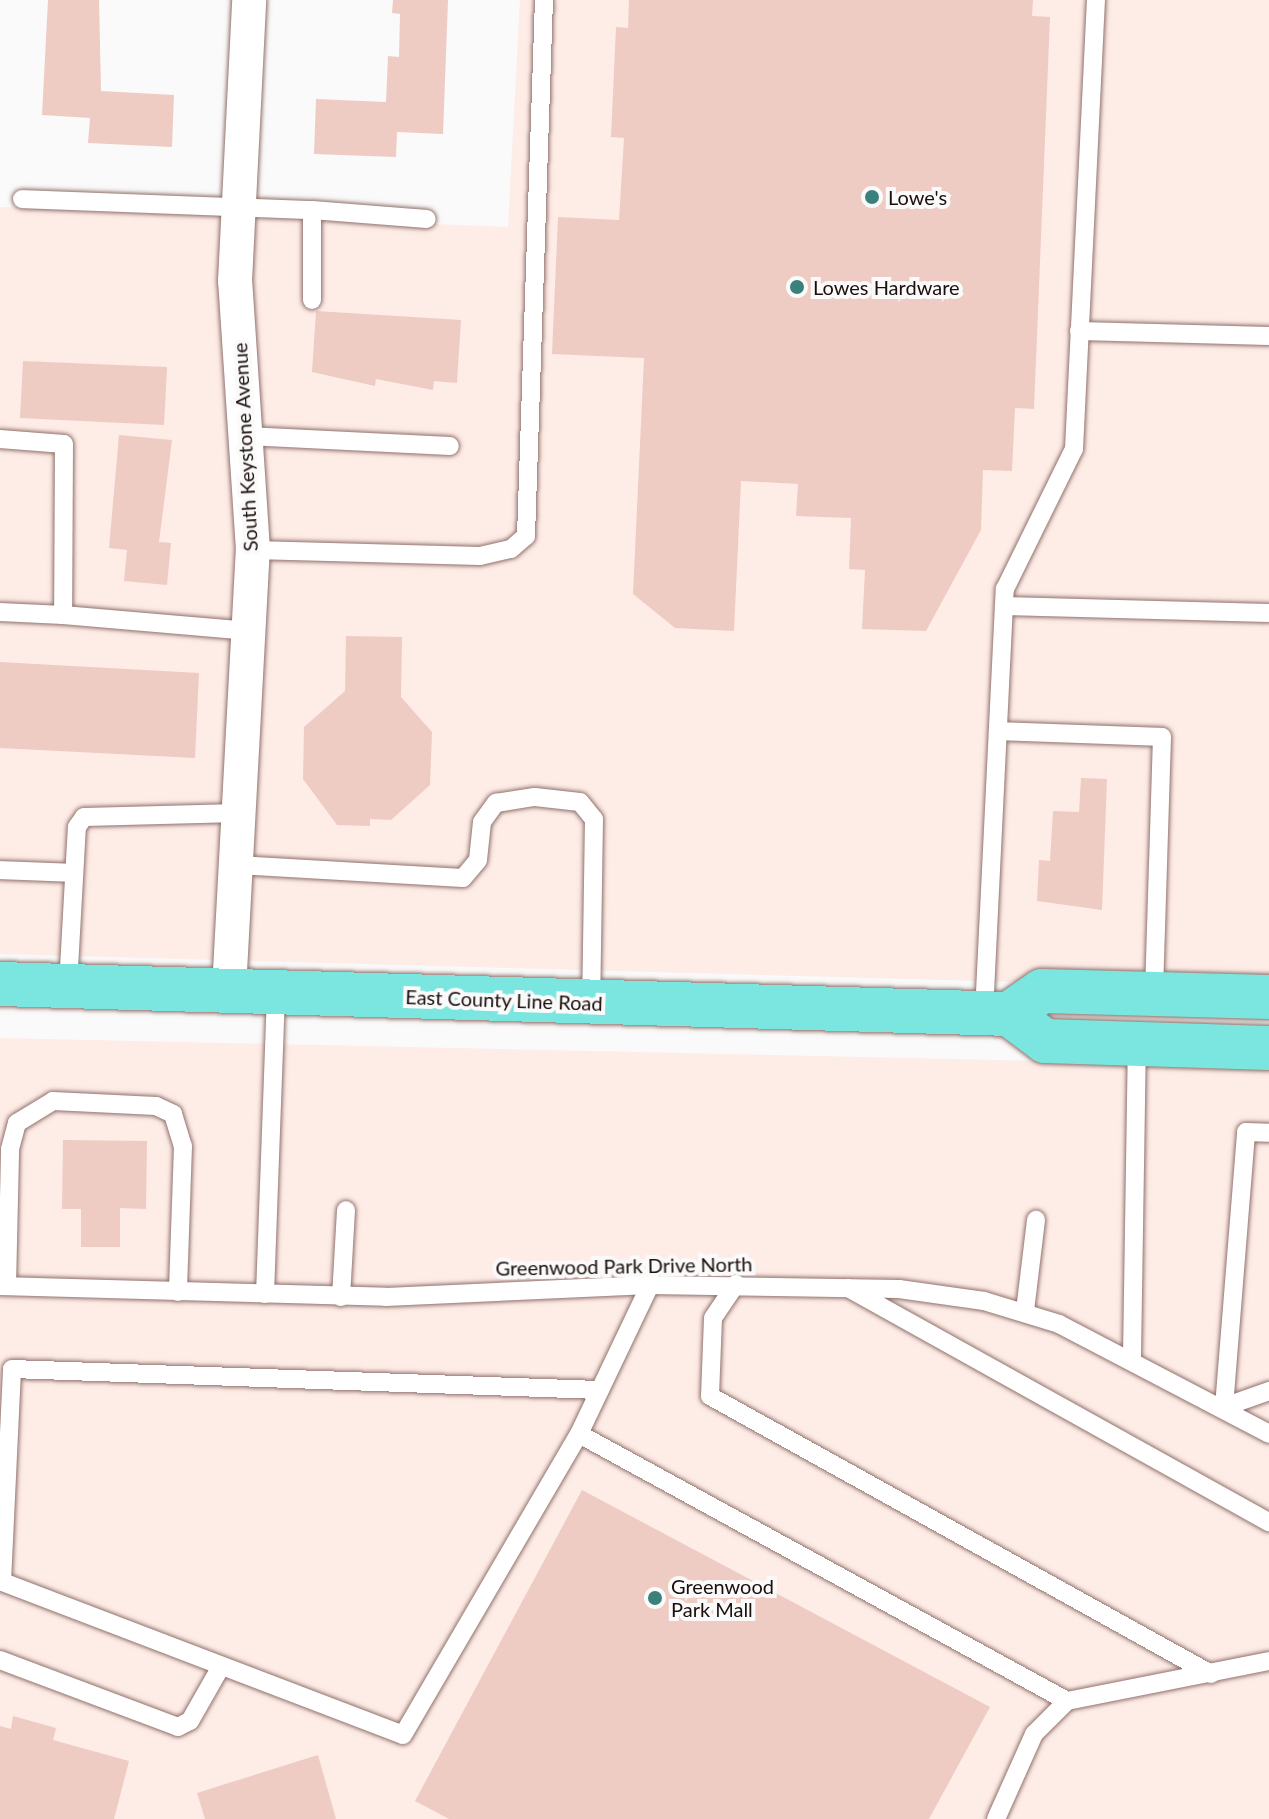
<!DOCTYPE html>
<html>
<head>
<meta charset="utf-8">
<style>
  body { margin:0 }
  #map { position:relative; width:1269px; height:1819px; overflow:hidden; background:#fafafa; font-family:Lato,sans-serif }
  div>[style] { position:absolute }
  .built>* { inset:0; background:#feece7 }
  .building>* { inset:0; background:#eeccc3 }
  .roads { filter:drop-shadow(0 0 2px #90716a) drop-shadow(0 0 2px #90716a) }
  .service>* { height:18px; margin:-9px; padding:0 9px; transform-origin:9px; border-radius:9px; background:#fff }
  .minor>* { height:34px; margin:-17px; padding:0 17px; transform-origin:17px; border-radius:17px; background:#fff }
  .primary>* { height:44px; margin:-22px; padding:0 22px; transform-origin:22px; border-radius:22px; background:#7be5df }
  .dots>* { width:22px; height:22px; translate:-50% -50%; box-sizing:border-box; border:4px solid #fafafa; border-radius:50% }
  span { translate:-50% -50%; white-space:nowrap; text-align:center; line-height:1.15; -webkit-text-stroke:8px #fafafa; paint-order:stroke }
  .poi-label { font-size:20px; color:#1b0f0c }
  .left { translate:0 -50%; text-align:left }
  .street-label { font-size:20px; color:#1b0f0c }
</style>
</head>
<body>
<div id="map">
  <div class="built">
    <i style="clip-path:polygon(520px 0,1269px 0,1269px 989px,0 954px,0 207px,508px 227px)"></i>
    <i style="clip-path:polygon(0 1038px,1269px 1066px,1269px 1819px,0 1819px)"></i>
  </div>
  <div class="building">
    <i style="clip-path:polygon(48px 0,99px 0,101px 91px,174px 95px,172px 147px,88px 143px,90px 118px,42px 115px)"></i>
    <i style="clip-path:polygon(393px 0,448px 0,443px 134px,397px 132px,396px 157px,314px 154px,316px 99px,386px 102px,388px 56px,399px 57px,400px 14px,392px 13px)"></i>
    <i style="clip-path:polygon(629px 0,1033px 0,1032px 16px,1050px 17px,1034px 409px,1015px 408px,1012px 471px,983px 470px,981px 530px,926px 631px,862px 629px,865px 570px,849px 569px,851px 518px,796px 516px,798px 484px,741px 481px,734px 631px,675px 628px,633px 594px,644px 358px,552px 354px,558px 217px,619px 220px,624px 138px,611px 137px,616px 27px,628px 28px)"></i>
    <i style="clip-path:polygon(316px 311px,461px 320px,457px 383px,434px 381px,433px 390px,376px 379px,375px 386px,312px 372px)"></i>
    <i style="clip-path:polygon(23px 361px,167px 367px,164px 425px,20px 418px)"></i>
    <i style="clip-path:polygon(119px 435px,172px 440px,159px 542px,171px 543px,167px 585px,124px 581px,127px 550px,109px 548px)"></i>
    <i style="clip-path:polygon(346px 636px,402px 637px,401px 697px,432px 732px,430px 785px,391px 820px,370px 819px,370px 826px,337px 825px,303px 779px,304px 727px,345px 691px)"></i>
    <i style="clip-path:polygon(0 662px,199px 673px,195px 758px,0 748px)"></i>
    <i style="clip-path:polygon(1081px 778px,1107px 779px,1102px 910px,1037px 901px,1039px 860px,1050px 861px,1053px 811px,1079px 812px)"></i>
    <i style="clip-path:polygon(63px 1140px,147px 1141px,146px 1209px,120px 1208px,120px 1247px,81px 1247px,81px 1209px,62px 1209px)"></i>
    <i style="clip-path:polygon(582px 1490px,990px 1707px,929px 1819px,449px 1819px,415px 1801px)"></i>
    <i style="clip-path:polygon(13px 1716px,56px 1728px,53px 1740px,129px 1761px,114px 1819px,0 1819px,0 1726px,11px 1729px)"></i>
    <i style="clip-path:polygon(318px 1755px,336px 1819px,205px 1819px,197px 1793px)"></i>
  </div>
  <div class="roads">
    <div class="service">
      <i style="left:22px;top:199px;width:290px;rotate:2.2deg"></i>
      <i style="left:312px;top:210px;width:90px;rotate:90deg"></i>
      <i style="left:312px;top:210px;width:115px;rotate:4.5deg"></i>
      <i style="left:1079px;top:331px;width:190px;rotate:1.5deg"></i>
      <i style="left:246px;top:436px;width:204px;rotate:2.8deg"></i>
      <i style="left:0;top:439px;width:64px;rotate:4.5deg"></i>
      <i style="left:64px;top:444px;width:171px;rotate:90.3deg"></i>
      <i style="left:63px;top:615px;width:187px;rotate:4.9deg"></i>
      <i style="left:253px;top:550px;width:227px;rotate:1.5deg"></i>
      <i style="left:480px;top:556px;width:32px;rotate:-13deg"></i>
      <i style="left:511px;top:549px;width:20px;rotate:-41deg"></i>
      <i style="left:526px;top:536px;width:536px;rotate:-88.08deg"></i>
      <i style="left:1004px;top:606px;width:265px;rotate:1.5deg"></i>
      <i style="left:0;top:612px;width:63px;rotate:2.7deg"></i>
      <i style="left:998px;top:731px;width:164px;rotate:2.1deg"></i>
      <i style="left:1162px;top:737px;width:257px;rotate:91.8deg"></i>
      <i style="left:237px;top:865px;width:226px;rotate:3.3deg"></i>
      <i style="left:463px;top:878px;width:23px;rotate:-50deg"></i>
      <i style="left:478px;top:860px;width:38px;rotate:-84deg"></i>
      <i style="left:482px;top:822px;width:24px;rotate:-54deg"></i>
      <i style="left:496px;top:803px;width:39px;rotate:-9deg"></i>
      <i style="left:535px;top:797px;width:45px;rotate:6.3deg"></i>
      <i style="left:580px;top:802px;width:22px;rotate:51deg"></i>
      <i style="left:594px;top:819px;width:184px;rotate:90.9deg"></i>
      <i style="left:0;top:870px;width:74px;rotate:2.3deg"></i>
      <i style="left:68px;top:986px;width:159px;rotate:-86.8deg"></i>
      <i style="left:77px;top:827px;width:12px;rotate:-55deg"></i>
      <i style="left:84px;top:817px;width:155px;rotate:-1.5deg"></i>
      <i style="left:984px;top:1013px;width:425px;rotate:-87.2deg"></i>
      <i style="left:1005px;top:589px;width:156px;rotate:-63.8deg"></i>
      <i style="left:1074px;top:449px;width:450px;rotate:-87.2deg"></i>
      <i style="left:736px;top:1284px;width:41px;rotate:124.1deg"></i>
      <i style="left:713px;top:1318px;width:78px;rotate:92.2deg"></i>
      <i style="left:710px;top:1396px;width:573px;rotate:29.03deg"></i>
      <i style="left:0;top:1286px;width:386px;rotate:1.6deg"></i>
      <i style="left:386px;top:1297px;width:264px;rotate:-2.6deg"></i>
      <i style="left:650px;top:1285px;width:249px;rotate:0.9deg"></i>
      <i style="left:899px;top:1289px;width:86px;rotate:8deg"></i>
      <i style="left:984px;top:1301px;width:78px;rotate:17deg"></i>
      <i style="left:1059px;top:1324px;width:237px;rotate:27.6deg"></i>
      <i style="left:7px;top:1286px;width:137px;rotate:-88.7deg"></i>
      <i style="left:10px;top:1149px;width:27px;rotate:-75deg"></i>
      <i style="left:17px;top:1123px;width:42px;rotate:-31.4deg"></i>
      <i style="left:53px;top:1101px;width:103px;rotate:2.8deg"></i>
      <i style="left:156px;top:1106px;width:19px;rotate:25deg"></i>
      <i style="left:173px;top:1114px;width:34px;rotate:73deg"></i>
      <i style="left:183px;top:1146px;width:146px;rotate:92deg"></i>
      <i style="left:848px;top:1288px;width:482px;rotate:29.1deg"></i>
      <i style="left:265px;top:1294px;width:303px;rotate:-87.9deg"></i>
      <i style="left:341px;top:1297px;width:87px;rotate:-86.7deg"></i>
      <i style="left:1025px;top:1311px;width:92px;rotate:-83.1deg"></i>
      <i style="left:1132px;top:1356px;width:313px;rotate:-89.1deg"></i>
      <i style="left:1224px;top:1407px;width:276px;rotate:-85.4deg"></i>
      <i style="left:1246px;top:1132px;width:23px;rotate:2deg"></i>
      <i style="left:1224px;top:1407px;width:48px;rotate:-19.6deg"></i>
      <i style="left:579px;top:1434px;width:556px;rotate:28.68deg"></i>
      <i style="left:0;top:1581px;width:431px;rotate:20.9deg"></i>
      <i style="left:403px;top:1735px;width:349px;rotate:-59.7deg"></i>
      <i style="left:579px;top:1434px;width:165px;rotate:-64.5deg"></i>
      <i style="left:2px;top:1582px;width:213px;rotate:-87.3deg"></i>
      <i style="left:12px;top:1369px;width:588px;rotate:2.05deg"></i>
      <i style="left:0;top:1660px;width:190px;rotate:20.6deg"></i>
      <i style="left:178px;top:1727px;width:13px;rotate:-27deg"></i>
      <i style="left:190px;top:1721px;width:59px;rotate:-60.4deg"></i>
      <i style="left:996px;top:1819px;width:93px;rotate:-65.9deg"></i>
      <i style="left:1034px;top:1734px;width:47px;rotate:-45deg"></i>
      <i style="left:1067px;top:1701px;width:206px;rotate:-11.2deg"></i>
    </div>
    <div class="minor">
      <i style="left:229px;top:990px;width:441px;rotate:-86.9deg"></i>
      <i style="left:253px;top:550px;width:270px;rotate:-93.8deg"></i>
      <i style="left:235px;top:281px;width:281px;rotate:-87.1deg"></i>
    </div>
    <div class="primary">
      <i style="left:0;top:984px;width:1009px;rotate:1.7deg"></i>
      <i style="left:1009px;top:1014px;width:45px;rotate:36.9deg"></i>
      <i style="left:1045px;top:1041px;width:224px;rotate:1.8deg"></i>
      <i style="left:1009px;top:1014px;width:40px;rotate:-34.9deg"></i>
      <i style="left:1042px;top:991px;width:227px;rotate:1.5deg"></i>
    </div>
  </div>
  <div class="dots">
    <i style="left:872px;top:197px;background:#3a817c"></i>
    <i style="left:797px;top:287px;background:#3a817c"></i>
    <i style="left:655px;top:1598px;background:#3a817c"></i>
  </div>
  <div class="poi-label">
    <span class="left" style="left:888px;top:197px">Lowe's</span>
    <span class="left" style="left:813px;top:287px">Lowes Hardware</span>
    <span class="left" style="left:671px;top:1598px">Greenwood<br>Park Mall</span>
  </div>
  <div class="street-label">
    <span style="left:245px;top:447px;rotate:-93deg">South Keystone Avenue</span>
    <span style="left:504px;top:1000px;rotate:2deg">East County Line Road</span>
    <span style="left:624px;top:1266px;rotate:-1deg">Greenwood Park Drive North</span>
  </div>
</div>
</body>
</html>
